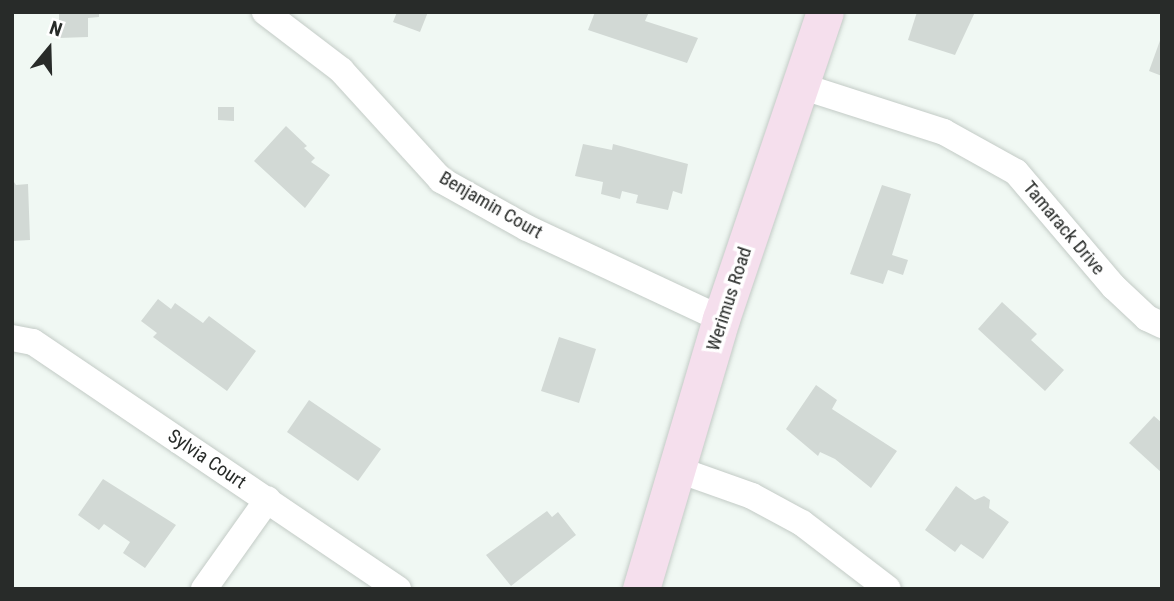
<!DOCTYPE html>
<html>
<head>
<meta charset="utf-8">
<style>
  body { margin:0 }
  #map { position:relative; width:1174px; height:601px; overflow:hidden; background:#f0f8f3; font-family:"Roboto Condensed",sans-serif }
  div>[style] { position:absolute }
  .building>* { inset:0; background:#d2d9d5 }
  .roads { filter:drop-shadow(0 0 2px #c3cbc6) drop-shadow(0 0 2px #c3cbc6) }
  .minor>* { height:26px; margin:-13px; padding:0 13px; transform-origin:13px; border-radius:13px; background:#fff }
  .secondary>* { height:37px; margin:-18.5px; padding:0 18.5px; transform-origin:18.5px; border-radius:18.5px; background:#f5dfed }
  span { translate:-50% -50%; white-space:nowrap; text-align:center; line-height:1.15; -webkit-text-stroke:7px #fff; paint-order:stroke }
  .street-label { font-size:19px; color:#282b29 }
  .frame { position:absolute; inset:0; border:14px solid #282b29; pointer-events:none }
  .north { position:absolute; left:14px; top:14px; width:70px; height:70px; -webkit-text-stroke:5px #fff; paint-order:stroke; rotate:19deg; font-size:19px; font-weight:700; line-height:28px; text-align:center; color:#282b29 }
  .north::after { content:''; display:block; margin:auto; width:24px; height:32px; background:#282b29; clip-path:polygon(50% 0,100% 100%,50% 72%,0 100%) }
</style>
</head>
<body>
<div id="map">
  <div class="building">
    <i style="clip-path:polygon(59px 12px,99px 12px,99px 17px,88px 18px,88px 37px,59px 38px)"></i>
    <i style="clip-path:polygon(397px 12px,428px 12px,420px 32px,393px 22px)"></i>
    <i style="clip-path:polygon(595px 12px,649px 12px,645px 21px,698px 38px,687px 63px,588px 30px)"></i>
    <i style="clip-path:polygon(917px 12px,975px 12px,955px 55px,908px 40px)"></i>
    <i style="clip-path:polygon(1162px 35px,1162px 76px,1149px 71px)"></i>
    <i style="clip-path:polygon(218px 107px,234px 107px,234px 121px,218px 120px)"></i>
    <i style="clip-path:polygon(286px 126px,307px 146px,304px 148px,315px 158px,311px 162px,330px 175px,305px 208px,254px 161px)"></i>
    <i style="clip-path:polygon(583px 144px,612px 150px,613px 144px,688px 164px,682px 194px,673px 191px,668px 210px,636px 203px,638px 195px,622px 191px,620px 199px,601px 194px,603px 182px,575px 176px)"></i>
    <i style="clip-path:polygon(12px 179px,16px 185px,28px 184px,30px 240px,12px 241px)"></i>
    <i style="clip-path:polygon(882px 185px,911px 194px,892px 255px,908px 260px,903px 275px,888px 270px,883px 284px,850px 274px)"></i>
    <i style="clip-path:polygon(158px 299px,171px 309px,175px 303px,203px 323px,209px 316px,256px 351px,227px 391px,153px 337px,157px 333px,141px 321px)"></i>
    <i style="clip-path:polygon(1002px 302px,1037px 334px,1031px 340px,1064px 370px,1045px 391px,978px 329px)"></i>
    <i style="clip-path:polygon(559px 337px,596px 349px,579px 403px,541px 391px)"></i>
    <i style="clip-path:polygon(816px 385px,837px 400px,832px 409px,897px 451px,871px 488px,835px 459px,820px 452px,818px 456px,786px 429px)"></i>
    <i style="clip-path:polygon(309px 400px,381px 449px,358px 481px,287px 432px)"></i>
    <i style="clip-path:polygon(1154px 416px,1162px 423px,1162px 473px,1129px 443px)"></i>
    <i style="clip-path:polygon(103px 479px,176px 525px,145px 568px,123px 553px,130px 542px,104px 524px,99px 530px,78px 515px)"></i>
    <i style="clip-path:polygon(956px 486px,975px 500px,984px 496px,990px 500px,989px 508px,1009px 522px,983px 559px,961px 544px,955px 552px,925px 530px)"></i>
    <i style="clip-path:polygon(547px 511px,552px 517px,558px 512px,576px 535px,511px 586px,486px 555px)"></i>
  </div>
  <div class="roads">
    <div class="minor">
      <i style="left:265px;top:12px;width:96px;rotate:37.3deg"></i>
      <i style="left:341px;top:70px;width:149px;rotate:47.7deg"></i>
      <i style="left:441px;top:180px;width:98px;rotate:29.2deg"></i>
      <i style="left:527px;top:228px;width:214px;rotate:25.1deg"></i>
      <i style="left:801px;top:86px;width:150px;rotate:17.8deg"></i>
      <i style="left:944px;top:132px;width:82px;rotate:29.1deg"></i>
      <i style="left:1016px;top:172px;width:151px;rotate:49.6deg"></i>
      <i style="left:1114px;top:287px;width:45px;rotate:43.2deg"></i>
      <i style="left:1147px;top:318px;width:17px;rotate:25deg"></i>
      <i style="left:12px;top:338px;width:21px;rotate:11deg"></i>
      <i style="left:33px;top:342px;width:441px;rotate:34.1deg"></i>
      <i style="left:679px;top:470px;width:77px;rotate:19.6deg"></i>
      <i style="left:752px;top:496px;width:57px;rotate:28.4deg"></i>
      <i style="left:802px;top:523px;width:108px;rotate:37.5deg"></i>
      <i style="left:204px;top:589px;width:110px;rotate:-54.6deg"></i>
    </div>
    <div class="secondary">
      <i style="left:641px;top:589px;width:282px;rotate:-73.5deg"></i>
      <i style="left:721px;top:319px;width:324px;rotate:-71.3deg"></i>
    </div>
  </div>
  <div class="street-label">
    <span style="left:491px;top:205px;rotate:30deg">Benjamin Court</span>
    <span style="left:1064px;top:228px;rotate:50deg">Tamarack Drive</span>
    <span style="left:729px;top:299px;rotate:-72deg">Werimus Road</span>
    <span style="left:207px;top:459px;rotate:34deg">Sylvia Court</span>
  </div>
  <div class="frame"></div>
  <div class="north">N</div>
</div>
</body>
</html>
